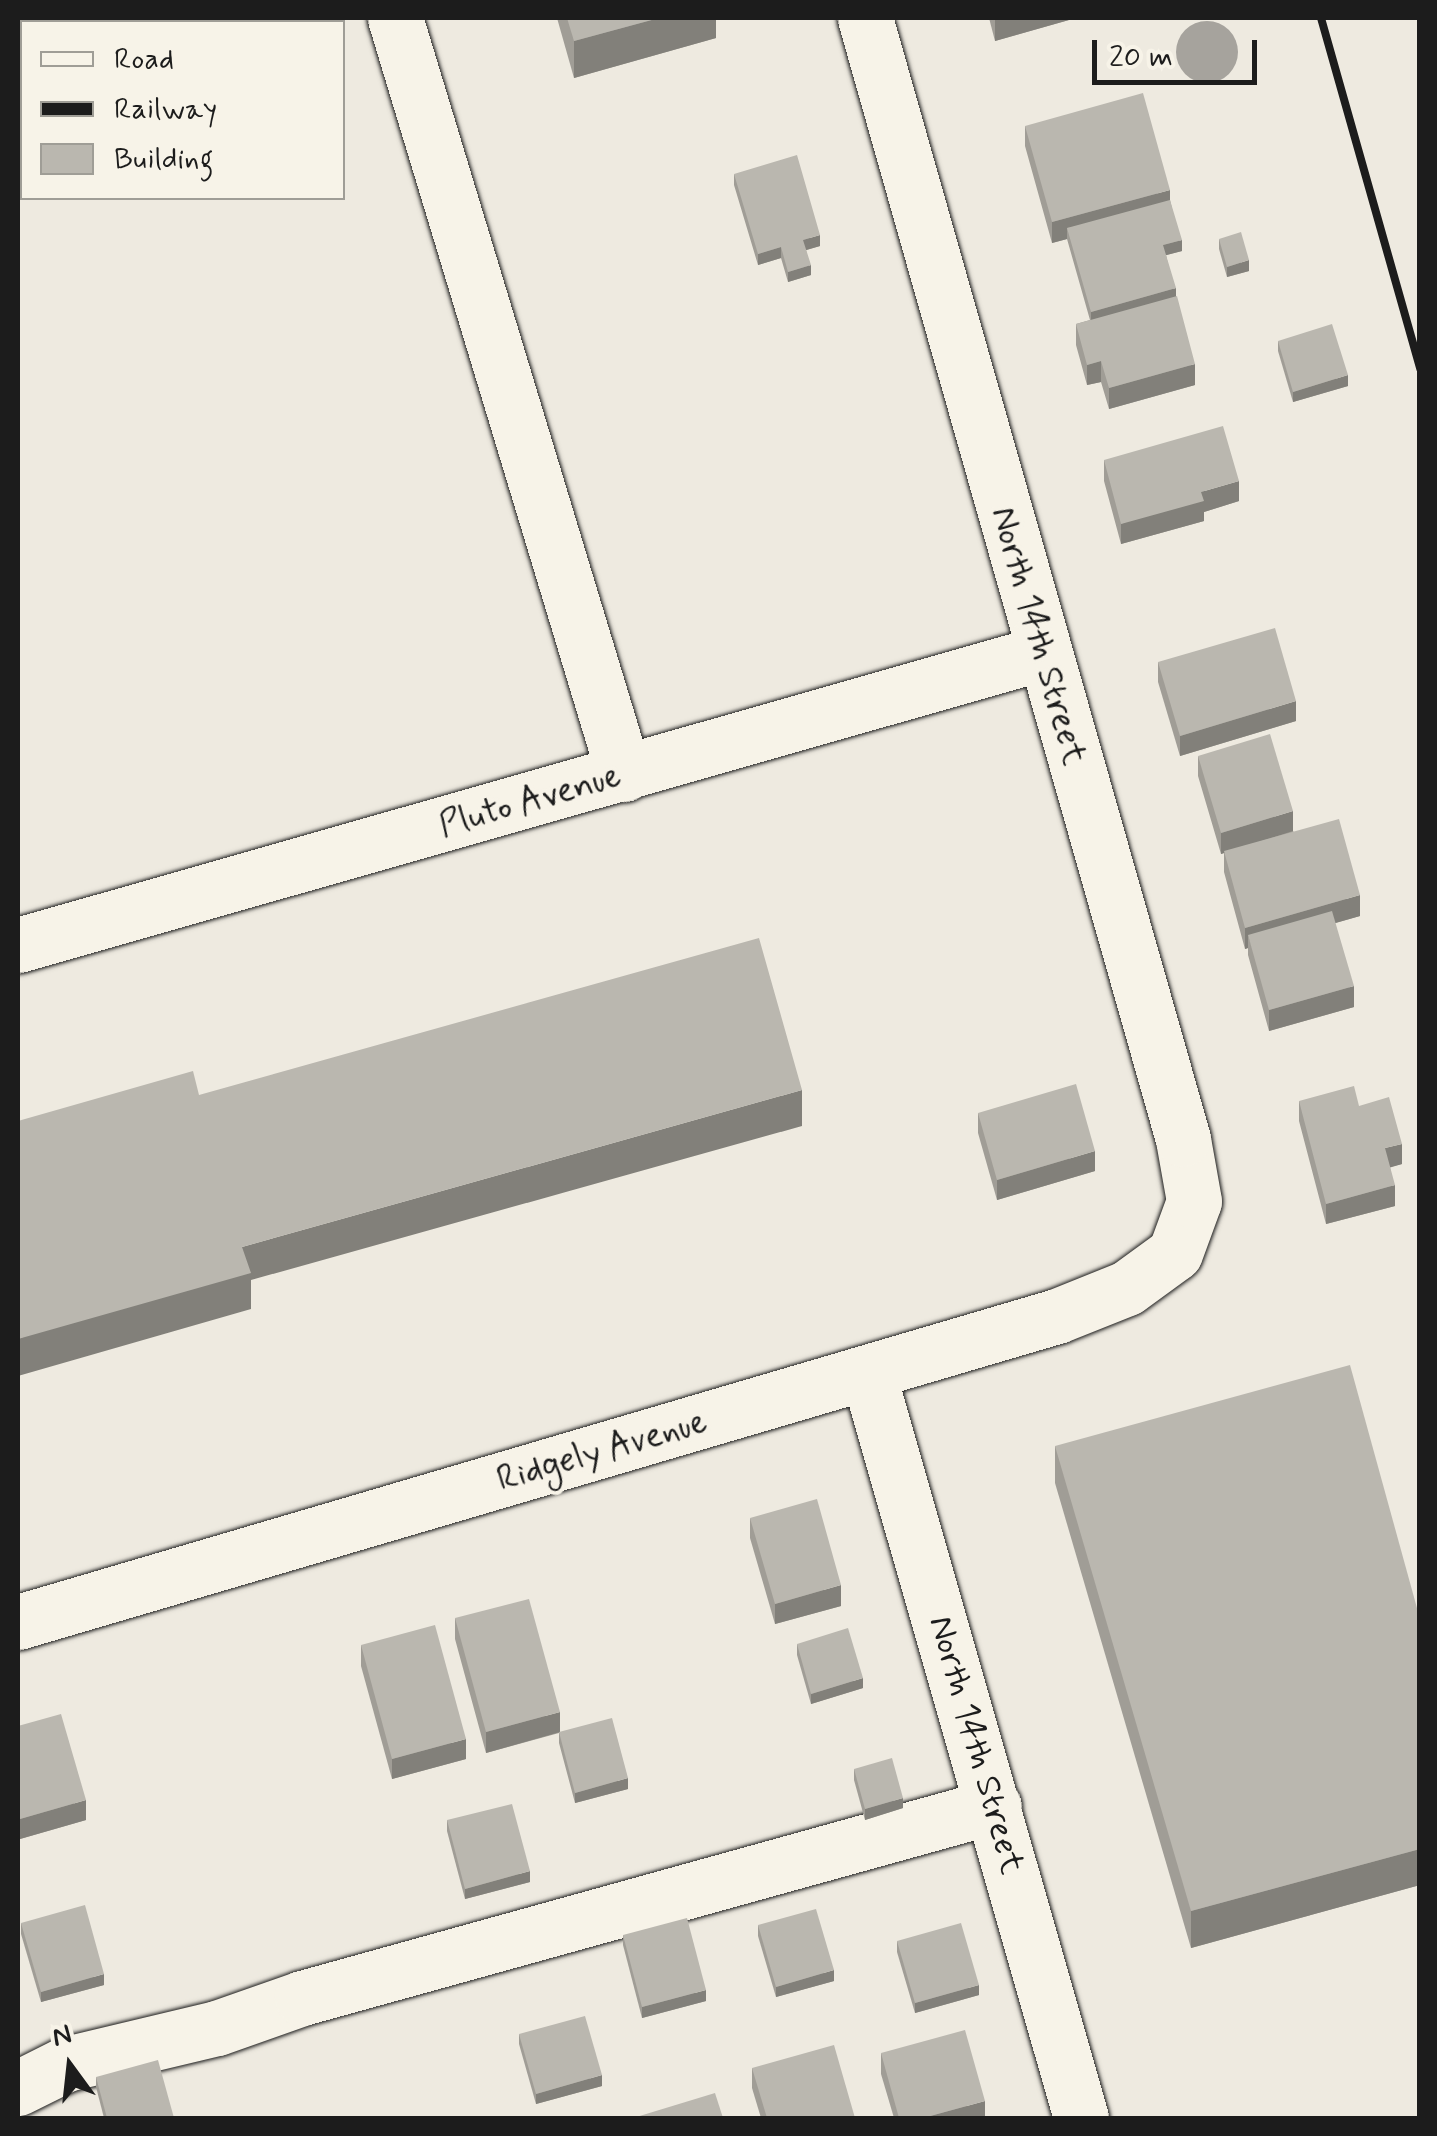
<!DOCTYPE html>
<html>
<head>
<meta charset="utf-8">
<style>
  body { margin:0 }
  #map { position:relative; width:1437px; height:2136px; overflow:hidden; background:#eeeae0; font-family:Mynerve,sans-serif }
  div>[style] { position:absolute }
  .water>* { inset:0; background:#a6a39d }
  .round { border-radius:50% }
  .roads { filter:drop-shadow(0 0 2px #1c1c1c) drop-shadow(0 0 2px #1c1c1c) }
  .minor>* { height:55px; margin:-27.5px; padding:0 27.5px; transform-origin:27.5px; border-radius:27.5px; background:#f7f3e8 }
  .rail>* { height:8px; margin:-4px; padding:0 4px; transform-origin:4px; border-radius:4px; background:#1c1c1c }
  .wall>* { inset:0; background:#a09d96 }
  .shaded-wall>* { inset:0; background:#82807a }
  .building>* { inset:0; background:#bab7af }
  span { translate:-50% -50%; white-space:nowrap; text-align:center; line-height:1.15; -webkit-text-stroke:8px #f7f3e8; paint-order:stroke }
  .street-label { font-size:35px; color:#1c1c1c }
  .frame { position:absolute; inset:0; border:20px solid #1c1c1c; pointer-events:none }
  .legend { position:absolute; left:20px; top:20px; width:325px; height:180px; box-sizing:border-box; background:#f7f3e8; border:2px solid #9f9d96; margin:0; padding:12px 18px; list-style:none; font-size:30px; color:#1c1c1c }
  .legend li { display:flex; align-items:center; gap:20px; height:50px }
  .legend b { width:50px; border:2px solid #9f9d96 }
  .north { position:absolute; left:20px; top:2016px; width:100px; height:100px; -webkit-text-stroke:8px #f7f3e8; paint-order:stroke; rotate:345deg; font-size:28px; font-weight:700; line-height:40px; text-align:center; color:#1c1c1c }
  .north::after { content:''; display:block; margin:auto; width:35px; height:45px; background:#1c1c1c; clip-path:polygon(50% 0,100% 100%,50% 72%,0 100%) }
  .scale { position:absolute; left:1092px; top:40px; width:165px; height:45px; box-sizing:border-box; border:5px solid #1c1c1c; border-top:0; padding-left:12px; font-size:30px; line-height:35px; white-space:nowrap; color:#1c1c1c; -webkit-text-stroke:8px #f7f3e8; paint-order:stroke }
</style>
</head>
<body>
<div id="map">
  <div class="water">
    <i class="round" style="left:1176px;top:21px;width:62px;height:62px"></i>
  </div>
  <div class="roads">
    <div class="minor">
      <i style="left:395px;top:18px;width:790px;rotate:73.15deg"></i>
      <i style="left:18px;top:945px;width:1065px;rotate:-15.92deg"></i>
      <i style="left:868px;top:1373px;width:775px;rotate:74.04deg"></i>
      <i style="left:18px;top:1622px;width:1083px;rotate:-16.41deg"></i>
      <i style="left:1057px;top:1316px;width:75px;rotate:-21.8deg"></i>
      <i style="left:1127px;top:1288px;width:59px;rotate:-36.1deg"></i>
      <i style="left:1175px;top:1253px;width:55px;rotate:-69.9deg"></i>
      <i style="left:1194px;top:1201px;width:63px;rotate:-100.1deg"></i>
      <i style="left:1183px;top:1139px;width:1165px;rotate:-105.84deg"></i>
      <i style="left:18px;top:2088px;width:54px;rotate:-26.6deg"></i>
      <i style="left:66px;top:2064px;width:155px;rotate:-13.4deg"></i>
      <i style="left:217px;top:2028px;width:90px;rotate:-19.4deg"></i>
      <i style="left:302px;top:1998px;width:718px;rotate:-15.51deg"></i>
    </div>
  </div>
  <div class="rail">
    <i style="left:1321px;top:18px;width:365px;rotate:74.2deg"></i>
  </div>
  <div class="wall">
    <i style="clip-path:polygon(557px 18px,716px 18px,716px 38px,574px 78px)"></i>
    <i style="clip-path:polygon(989px 18px,1076px 18px,995px 41px)"></i>
    <i style="clip-path:polygon(1025px 126px,1170px 200px,1182px 251px,1166px 255px,1195px 385px,1109px 409px,1101px 382px,1087px 385px,1076px 345px,1076px 324px,1090px 320px,1067px 239px,1052px 243px,1025px 146px)"></i>
    <i style="clip-path:polygon(734px 174px,820px 246px,806px 250px,811px 275px,788px 282px,781px 258px,758px 265px,734px 185px)"></i>
    <i style="clip-path:polygon(1219px 239px,1249px 271px,1227px 277px,1219px 249px)"></i>
    <i style="clip-path:polygon(1278px 341px,1348px 386px,1293px 402px,1278px 351px)"></i>
    <i style="clip-path:polygon(1104px 460px,1239px 501px,1204px 512px,1204px 521px,1121px 544px,1104px 481px)"></i>
    <i style="clip-path:polygon(1158px 662px,1296px 721px,1180px 756px,1158px 682px)"></i>
    <i style="clip-path:polygon(1198px 756px,1293px 831px,1360px 916px,1335px 923px,1354px 1007px,1269px 1031px,1248px 955px,1248px 948px,1245px 949px,1224px 872px,1224px 853px,1221px 854px,1198px 776px)"></i>
    <i style="clip-path:polygon(1299px 1101px,1402px 1164px,1390px 1167px,1395px 1206px,1326px 1224px,1299px 1121px)"></i>
    <i style="clip-path:polygon(978px 1113px,1095px 1171px,997px 1200px,978px 1133px)"></i>
    <i style="clip-path:polygon(1055px 1446px,1420px 1619px,1420px 1885px,1191px 1948px,1055px 1483px)"></i>
    <i style="clip-path:polygon(750px 1518px,841px 1606px,775px 1624px,750px 1538px)"></i>
    <i style="clip-path:polygon(455px 1618px,560px 1732px,628px 1789px,575px 1803px,559px 1743px,559px 1733px,486px 1753px,455px 1639px)"></i>
    <i style="clip-path:polygon(797px 1644px,863px 1688px,811px 1704px,797px 1655px)"></i>
    <i style="clip-path:polygon(361px 1645px,466px 1759px,392px 1779px,361px 1666px)"></i>
    <i style="clip-path:polygon(18px 1726px,86px 1820px,20px 1839px,18px 1832px)"></i>
    <i style="clip-path:polygon(854px 1769px,903px 1808px,865px 1820px,854px 1780px)"></i>
    <i style="clip-path:polygon(447px 1820px,530px 1882px,465px 1899px,447px 1831px)"></i>
    <i style="clip-path:polygon(21px 1923px,104px 1985px,41px 2002px,21px 1934px)"></i>
    <i style="clip-path:polygon(758px 1925px,834px 1981px,776px 1997px,758px 1936px)"></i>
    <i style="clip-path:polygon(623px 1935px,706px 2001px,642px 2018px,623px 1945px)"></i>
    <i style="clip-path:polygon(897px 1941px,979px 1995px,915px 2013px,897px 1952px)"></i>
    <i style="clip-path:polygon(519px 2034px,602px 2086px,536px 2104px,519px 2044px)"></i>
    <i style="clip-path:polygon(881px 2053px,985px 2118px,894px 2118px,881px 2074px)"></i>
    <i style="clip-path:polygon(752px 2068px,855px 2118px,761px 2118px,752px 2088px)"></i>
    <i style="clip-path:polygon(96px 2077px,174px 2118px,104px 2118px,96px 2087px)"></i>
  </div>
  <div class="shaded-wall">
    <i style="clip-path:polygon(659px 18px,716px 18px,716px 38px,574px 78px,574px 41px)"></i>
    <i style="clip-path:polygon(1004px 18px,1076px 18px,995px 41px,995px 20px)"></i>
    <i style="clip-path:polygon(1170px 190px,1170px 210px,1067px 228px,1067px 239px,1052px 243px,1052px 222px)"></i>
    <i style="clip-path:polygon(820px 235px,820px 246px,803px 251px,803px 240px)"></i>
    <i style="clip-path:polygon(1182px 240px,1182px 251px,1163px 256px,1163px 245px)"></i>
    <i style="clip-path:polygon(781px 247px,781px 258px,758px 265px,758px 254px)"></i>
    <i style="clip-path:polygon(1249px 260px,1249px 271px,1227px 277px,1227px 267px)"></i>
    <i style="clip-path:polygon(811px 265px,811px 275px,788px 282px,788px 272px)"></i>
    <i style="clip-path:polygon(1176px 288px,1176px 299px,1091px 323px,1091px 312px)"></i>
    <i style="clip-path:polygon(1101px 361px,1101px 382px,1087px 385px,1087px 365px)"></i>
    <i style="clip-path:polygon(1195px 364px,1195px 385px,1109px 409px,1109px 388px)"></i>
    <i style="clip-path:polygon(1348px 375px,1348px 386px,1293px 402px,1293px 392px)"></i>
    <i style="clip-path:polygon(1239px 481px,1239px 501px,1204px 512px,1204px 521px,1121px 544px,1121px 524px,1201px 492px)"></i>
    <i style="clip-path:polygon(1296px 701px,1296px 721px,1180px 756px,1180px 736px)"></i>
    <i style="clip-path:polygon(1293px 811px,1293px 831px,1221px 854px,1221px 833px)"></i>
    <i style="clip-path:polygon(1360px 895px,1360px 916px,1252px 947px,1248px 935px,1248px 948px,1245px 949px,1245px 928px)"></i>
    <i style="clip-path:polygon(1354px 986px,1354px 1007px,1269px 1031px,1269px 1010px)"></i>
    <i style="clip-path:polygon(802px 1090px,802px 1126px,251px 1280px,251px 1309px,18px 1376px,18px 1339px,242px 1247px)"></i>
    <i style="clip-path:polygon(1402px 1144px,1402px 1164px,1385px 1169px,1385px 1148px)"></i>
    <i style="clip-path:polygon(1095px 1151px,1095px 1171px,997px 1200px,997px 1180px)"></i>
    <i style="clip-path:polygon(1395px 1185px,1395px 1206px,1326px 1224px,1326px 1204px)"></i>
    <i style="clip-path:polygon(841px 1585px,841px 1606px,775px 1624px,775px 1604px)"></i>
    <i style="clip-path:polygon(863px 1678px,863px 1688px,811px 1704px,811px 1694px)"></i>
    <i style="clip-path:polygon(560px 1712px,560px 1732px,486px 1753px,486px 1732px)"></i>
    <i style="clip-path:polygon(466px 1739px,466px 1759px,392px 1779px,392px 1759px)"></i>
    <i style="clip-path:polygon(628px 1778px,628px 1789px,575px 1803px,575px 1793px)"></i>
    <i style="clip-path:polygon(903px 1798px,903px 1808px,865px 1820px,865px 1809px)"></i>
    <i style="clip-path:polygon(86px 1800px,86px 1820px,20px 1839px,20px 1819px)"></i>
    <i style="clip-path:polygon(1420px 1849px,1420px 1885px,1191px 1948px,1191px 1911px)"></i>
    <i style="clip-path:polygon(530px 1871px,530px 1882px,465px 1899px,465px 1889px)"></i>
    <i style="clip-path:polygon(834px 1970px,834px 1981px,776px 1997px,776px 1987px)"></i>
    <i style="clip-path:polygon(104px 1974px,104px 1985px,41px 2002px,41px 1992px)"></i>
    <i style="clip-path:polygon(979px 1985px,979px 1995px,915px 2013px,915px 2003px)"></i>
    <i style="clip-path:polygon(706px 1990px,706px 2001px,642px 2018px,642px 2007px)"></i>
    <i style="clip-path:polygon(602px 2075px,602px 2086px,536px 2104px,536px 2094px)"></i>
    <i style="clip-path:polygon(985px 2101px,985px 2118px,923px 2118px)"></i>
  </div>
  <div class="building">
    <i style="clip-path:polygon(567px 18px,659px 18px,574px 41px)"></i>
    <i style="clip-path:polygon(1143px 93px,1170px 190px,1052px 222px,1025px 126px)"></i>
    <i style="clip-path:polygon(797px 155px,820px 235px,803px 240px,811px 265px,788px 272px,781px 247px,758px 254px,734px 174px)"></i>
    <i style="clip-path:polygon(1170px 200px,1182px 240px,1163px 245px,1176px 288px,1091px 312px,1067px 228px)"></i>
    <i style="clip-path:polygon(1241px 232px,1249px 260px,1227px 267px,1219px 239px)"></i>
    <i style="clip-path:polygon(1177px 296px,1195px 364px,1109px 388px,1101px 361px,1087px 365px,1076px 324px)"></i>
    <i style="clip-path:polygon(1332px 324px,1348px 375px,1293px 392px,1278px 341px)"></i>
    <i style="clip-path:polygon(1223px 426px,1239px 481px,1201px 492px,1204px 501px,1121px 524px,1104px 460px)"></i>
    <i style="clip-path:polygon(1275px 628px,1296px 701px,1180px 736px,1158px 662px)"></i>
    <i style="clip-path:polygon(1270px 734px,1293px 811px,1221px 833px,1198px 756px)"></i>
    <i style="clip-path:polygon(1339px 819px,1360px 895px,1245px 928px,1224px 851px)"></i>
    <i style="clip-path:polygon(1332px 911px,1354px 986px,1269px 1010px,1248px 935px)"></i>
    <i style="clip-path:polygon(759px 938px,802px 1090px,242px 1247px,251px 1273px,18px 1339px,18px 1121px,193px 1071px,199px 1095px)"></i>
    <i style="clip-path:polygon(1076px 1084px,1095px 1151px,997px 1180px,978px 1113px)"></i>
    <i style="clip-path:polygon(1354px 1086px,1359px 1106px,1389px 1097px,1402px 1144px,1385px 1148px,1395px 1185px,1326px 1204px,1299px 1101px)"></i>
    <i style="clip-path:polygon(1350px 1365px,1420px 1619px,1420px 1849px,1191px 1911px,1055px 1446px)"></i>
    <i style="clip-path:polygon(817px 1499px,841px 1585px,775px 1604px,750px 1518px)"></i>
    <i style="clip-path:polygon(529px 1599px,560px 1712px,486px 1732px,455px 1618px)"></i>
    <i style="clip-path:polygon(435px 1625px,466px 1739px,392px 1759px,361px 1645px)"></i>
    <i style="clip-path:polygon(848px 1628px,863px 1678px,811px 1694px,797px 1644px)"></i>
    <i style="clip-path:polygon(61px 1714px,86px 1800px,20px 1819px,18px 1812px,18px 1726px)"></i>
    <i style="clip-path:polygon(612px 1718px,628px 1778px,575px 1793px,559px 1732px)"></i>
    <i style="clip-path:polygon(892px 1758px,903px 1798px,865px 1809px,854px 1769px)"></i>
    <i style="clip-path:polygon(512px 1804px,530px 1871px,465px 1889px,447px 1820px)"></i>
    <i style="clip-path:polygon(85px 1905px,104px 1974px,41px 1992px,21px 1923px)"></i>
    <i style="clip-path:polygon(816px 1909px,834px 1970px,776px 1987px,758px 1925px)"></i>
    <i style="clip-path:polygon(687px 1918px,706px 1990px,642px 2007px,623px 1935px)"></i>
    <i style="clip-path:polygon(961px 1923px,979px 1985px,915px 2003px,897px 1941px)"></i>
    <i style="clip-path:polygon(585px 2016px,602px 2075px,536px 2094px,519px 2034px)"></i>
    <i style="clip-path:polygon(965px 2030px,985px 2101px,923px 2118px,899px 2118px,881px 2053px)"></i>
    <i style="clip-path:polygon(834px 2045px,855px 2118px,767px 2118px,752px 2068px)"></i>
    <i style="clip-path:polygon(158px 2060px,174px 2118px,107px 2118px,96px 2077px)"></i>
    <i style="clip-path:polygon(715px 2093px,723px 2118px,633px 2118px)"></i>
  </div>
  <div class="street-label">
    <span style="left:1038px;top:636px;rotate:74deg">North 14th Street</span>
    <span style="left:530px;top:801px;rotate:-16deg">Pluto Avenue</span>
    <span style="left:602px;top:1451px;rotate:-16deg">Ridgely Avenue</span>
    <span style="left:976px;top:1745px;rotate:74deg">North 14th Street</span>
  </div>
  <div class="frame"></div>
  <ul class="legend">
  <li><b style="height:12px;background:#f7f3e8"></b>Road</li>
  <li><b style="height:12px;background:#1c1c1c"></b>Railway</li>
  <li><b style="height:28px;background:#bab7af"></b>Building</li>
  </ul>
  <div class="north">N</div>
  <div class="scale">20 m</div>
</div>
</body>
</html>
